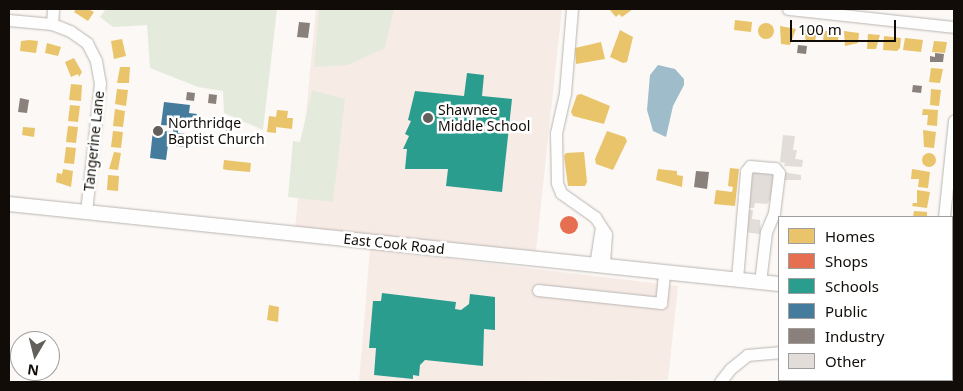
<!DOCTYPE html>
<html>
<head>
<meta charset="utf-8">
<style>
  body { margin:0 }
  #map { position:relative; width:963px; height:391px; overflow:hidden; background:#fbf8f5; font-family:"Noto Sans",sans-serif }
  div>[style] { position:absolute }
  .built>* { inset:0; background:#fcefe6 }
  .education>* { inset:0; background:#f7ebe6 }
  .green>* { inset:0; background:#e4ebdc }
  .water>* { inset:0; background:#9fbcca }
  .homes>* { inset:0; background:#e9c46a }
  .round { border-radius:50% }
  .shops>* { inset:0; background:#e76f51 }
  .schools>* { inset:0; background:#2a9d8f }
  .public>* { inset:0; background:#457b9d }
  .industry>* { inset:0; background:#8a817c }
  .building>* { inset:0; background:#e2ddd9 }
  .roads { filter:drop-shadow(0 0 1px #b9b5b1) drop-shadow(0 0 1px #b9b5b1) }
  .minor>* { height:11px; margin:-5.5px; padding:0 5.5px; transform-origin:5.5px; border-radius:5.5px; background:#fefefe }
  .major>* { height:14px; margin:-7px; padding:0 7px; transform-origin:7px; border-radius:7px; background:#fefefe }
  .dots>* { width:14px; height:14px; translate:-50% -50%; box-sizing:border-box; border:2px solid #fff; border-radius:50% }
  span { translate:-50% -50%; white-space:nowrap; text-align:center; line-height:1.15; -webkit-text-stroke:5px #fff; paint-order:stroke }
  .poi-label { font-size:14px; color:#110c08 }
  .left { translate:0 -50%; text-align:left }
  .street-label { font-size:14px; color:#110c08 }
  .frame { position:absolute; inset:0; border:10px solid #110c08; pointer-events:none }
  .legend { position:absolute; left:778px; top:216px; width:175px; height:165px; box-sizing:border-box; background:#fff; border:1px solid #a09e9c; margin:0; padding:6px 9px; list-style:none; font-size:15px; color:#110c08 }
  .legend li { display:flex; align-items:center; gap:10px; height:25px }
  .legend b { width:25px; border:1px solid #a09e9c }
  .north { position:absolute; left:10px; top:331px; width:50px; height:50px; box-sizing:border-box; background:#fff; border:1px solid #a09e9c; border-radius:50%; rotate:188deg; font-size:14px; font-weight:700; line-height:20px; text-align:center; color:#110c08 }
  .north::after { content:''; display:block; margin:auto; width:18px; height:22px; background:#635f5b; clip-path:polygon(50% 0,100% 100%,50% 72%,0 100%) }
  .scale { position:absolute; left:790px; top:20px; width:106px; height:22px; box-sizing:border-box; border:2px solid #110c08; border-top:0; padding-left:6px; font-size:15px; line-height:18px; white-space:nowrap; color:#110c08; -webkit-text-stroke:4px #fff; paint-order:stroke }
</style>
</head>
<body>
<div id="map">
  <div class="built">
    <i style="clip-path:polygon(952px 309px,954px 382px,874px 382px,952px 380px)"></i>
  </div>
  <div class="education">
    <i style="clip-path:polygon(316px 9px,562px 9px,536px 251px,295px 228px)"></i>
    <i style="clip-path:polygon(370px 249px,678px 286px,668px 380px,359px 382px)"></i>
  </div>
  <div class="green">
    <i style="clip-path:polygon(106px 9px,277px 9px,263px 130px,224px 113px,223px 91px,198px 87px,150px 68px,147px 25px,113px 27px,100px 17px)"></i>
    <i style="clip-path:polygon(319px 9px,394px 9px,385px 48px,348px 65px,314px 67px)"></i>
    <i style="clip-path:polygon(312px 90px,345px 99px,333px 202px,288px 197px,293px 141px,300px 142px)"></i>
  </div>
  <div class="water">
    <i style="clip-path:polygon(658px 65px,675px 69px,684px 79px,684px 85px,673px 106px,666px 137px,653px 131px,647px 110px,650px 75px)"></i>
  </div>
  <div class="homes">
    <i style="clip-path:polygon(76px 9px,88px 9px,94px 12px,88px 21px,74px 12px)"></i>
    <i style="clip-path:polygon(609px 9px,633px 9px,622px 17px,619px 14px,616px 17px)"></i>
    <i style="clip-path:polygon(735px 20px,752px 22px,751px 32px,734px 30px)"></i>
    <i class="round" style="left:758px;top:23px;width:16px;height:16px"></i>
    <i style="clip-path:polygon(780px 26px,796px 29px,790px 45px,781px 44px)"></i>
    <i style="clip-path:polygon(803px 28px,817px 30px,815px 42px,806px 41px)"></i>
    <i style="clip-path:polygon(620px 30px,633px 37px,627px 62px,623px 63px,610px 57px)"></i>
    <i style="clip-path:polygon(824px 31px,839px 31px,838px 41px,823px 42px)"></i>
    <i style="clip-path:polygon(844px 31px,859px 33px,858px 43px,845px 46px)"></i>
    <i style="clip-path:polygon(868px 34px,880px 35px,876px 49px,867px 49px)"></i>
    <i style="clip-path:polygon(884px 36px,901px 38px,900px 48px,897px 51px,883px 50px)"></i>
    <i style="clip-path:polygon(905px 38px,923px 40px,921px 52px,903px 50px)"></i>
    <i style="clip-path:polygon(122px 39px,126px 56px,114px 59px,111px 41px)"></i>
    <i style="clip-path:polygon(29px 40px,38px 41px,36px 53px,20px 51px,21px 41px)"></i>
    <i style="clip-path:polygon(934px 41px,947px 42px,945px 53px,932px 52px)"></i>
    <i style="clip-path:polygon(601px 42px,605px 59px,576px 64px,575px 48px)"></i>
    <i style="clip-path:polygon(47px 43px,61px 47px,58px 56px,45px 53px)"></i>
    <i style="clip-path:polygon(74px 58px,82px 72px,79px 77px,78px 74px,71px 77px,65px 62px)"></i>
    <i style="clip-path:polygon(120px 67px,130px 67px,129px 83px,117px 83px)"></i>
    <i style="clip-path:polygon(931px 68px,943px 69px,940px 83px,929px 82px)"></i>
    <i style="clip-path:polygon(71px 84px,82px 85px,81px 101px,69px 100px)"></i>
    <i style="clip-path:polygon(117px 89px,128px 90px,126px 106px,115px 104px)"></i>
    <i style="clip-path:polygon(931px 89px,941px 90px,939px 106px,930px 105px)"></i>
    <i style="clip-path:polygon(581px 94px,610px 106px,604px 124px,573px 116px,571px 112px,577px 95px)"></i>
    <i style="clip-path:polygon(70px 105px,80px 106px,78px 122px,68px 121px)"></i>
    <i style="clip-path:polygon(115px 109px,125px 111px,123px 127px,113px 126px)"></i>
    <i style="clip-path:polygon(923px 109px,938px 110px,937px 126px,927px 125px,928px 115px,922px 115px)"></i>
    <i style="clip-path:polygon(277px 110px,288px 111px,287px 118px,293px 118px,292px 129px,276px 127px,276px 133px,267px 132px,269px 116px,276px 117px)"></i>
    <i style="clip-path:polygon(68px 126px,78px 127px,76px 143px,66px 142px)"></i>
    <i style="clip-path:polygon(23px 127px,35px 128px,34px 137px,22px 135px)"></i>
    <i style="clip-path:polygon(923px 130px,936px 132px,934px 148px,924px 147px)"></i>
    <i style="clip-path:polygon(113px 131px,123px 132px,121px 148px,111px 147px)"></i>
    <i style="clip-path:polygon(607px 131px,625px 137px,627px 141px,613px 170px,596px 164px,595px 159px)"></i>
    <i style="clip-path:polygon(66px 147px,76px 148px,74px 164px,64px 163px)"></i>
    <i style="clip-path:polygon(114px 152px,121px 153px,118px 170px,109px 169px)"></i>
    <i style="clip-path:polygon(584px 152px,587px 182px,585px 186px,568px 186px,564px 156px,566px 153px)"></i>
    <i class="round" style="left:922px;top:153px;width:14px;height:14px"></i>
    <i style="clip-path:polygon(224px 160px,251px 163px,250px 172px,227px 170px,223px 169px)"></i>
    <i style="clip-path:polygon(730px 168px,739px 169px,735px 206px,714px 204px,716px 190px,732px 192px,733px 187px,728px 186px)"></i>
    <i style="clip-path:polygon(63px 169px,73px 171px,71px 187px,56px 182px,57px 173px,62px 174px)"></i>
    <i style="clip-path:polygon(658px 169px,677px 171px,677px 175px,683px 176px,682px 187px,656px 180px)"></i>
    <i style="clip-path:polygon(912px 169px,930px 172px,928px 188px,918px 187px,919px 179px,911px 179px)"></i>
    <i style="clip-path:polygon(108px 175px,119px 176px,118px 191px,107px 190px)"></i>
    <i style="clip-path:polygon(917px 190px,930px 192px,927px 208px,912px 206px,913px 203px,917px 203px)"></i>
    <i style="clip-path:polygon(914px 211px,927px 212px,927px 217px,913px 217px)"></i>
    <i style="clip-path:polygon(269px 305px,279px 307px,278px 322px,267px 320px)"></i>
  </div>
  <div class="shops">
    <i class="round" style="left:560px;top:216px;width:18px;height:18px"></i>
  </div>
  <div class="schools">
    <i style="clip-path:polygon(467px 73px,484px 75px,482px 96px,512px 99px,502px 192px,446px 186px,448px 169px,405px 169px,407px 149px,403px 149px,409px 136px,405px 134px,411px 121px,408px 120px,415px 91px,464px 96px)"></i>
    <i style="clip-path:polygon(382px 293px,456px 302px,455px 309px,461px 310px,469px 304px,470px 294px,495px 297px,495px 330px,484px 329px,483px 366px,425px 360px,420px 365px,419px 376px,413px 375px,413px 379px,374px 375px,376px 348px,369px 348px,373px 301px,381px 301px)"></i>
  </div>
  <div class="public">
    <i style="clip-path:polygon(164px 102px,190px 105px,189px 113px,197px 114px,196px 121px,189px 120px,188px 128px,178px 127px,178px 133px,187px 134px,186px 147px,168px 145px,166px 160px,150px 158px,153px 130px,173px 132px,174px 126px,161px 125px)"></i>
  </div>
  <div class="industry">
    <i style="clip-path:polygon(299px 22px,310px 23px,308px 38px,297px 37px)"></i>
    <i style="clip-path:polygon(798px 45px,807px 46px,806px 54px,797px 53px)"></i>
    <i style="clip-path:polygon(935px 53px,944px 54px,943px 62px,930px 62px,930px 56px,935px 57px)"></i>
    <i style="clip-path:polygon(913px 85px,922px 86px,921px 93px,912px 92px)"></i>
    <i style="clip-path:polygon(187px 92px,195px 93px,194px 101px,186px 100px)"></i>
    <i style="clip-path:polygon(209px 94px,217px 95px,216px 104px,208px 103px)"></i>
    <i style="clip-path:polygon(20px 98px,29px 100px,27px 113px,18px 112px)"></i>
    <i style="clip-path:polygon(696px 171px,709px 172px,707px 189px,694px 187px)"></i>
  </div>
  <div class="building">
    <i style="clip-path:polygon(783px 135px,795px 136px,793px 150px,797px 150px,795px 159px,803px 160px,802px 167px,784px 166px,785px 163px,780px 162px)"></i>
    <i style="clip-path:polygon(753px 171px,776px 173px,771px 198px,767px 204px,755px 203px,754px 208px,747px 208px)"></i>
    <i style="clip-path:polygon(783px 172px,801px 175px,801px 180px,782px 180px)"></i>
    <i style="clip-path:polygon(746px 210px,753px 210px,752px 219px,760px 220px,761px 234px,743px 232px)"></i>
  </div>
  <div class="roads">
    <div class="minor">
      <i style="left:572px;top:9px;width:84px;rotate:94.8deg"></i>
      <i style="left:565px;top:93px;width:41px;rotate:102.7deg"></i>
      <i style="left:556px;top:133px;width:50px;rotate:88.9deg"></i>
      <i style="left:557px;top:183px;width:11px;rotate:68deg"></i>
      <i style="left:561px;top:193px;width:42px;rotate:35.2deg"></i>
      <i style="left:595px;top:217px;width:20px;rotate:57deg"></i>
      <i style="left:606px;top:234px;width:31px;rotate:94deg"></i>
      <i style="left:788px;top:9px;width:167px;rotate:6.2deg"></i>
      <i style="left:9px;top:20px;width:43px;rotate:5.3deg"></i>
      <i style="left:52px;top:24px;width:19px;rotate:21deg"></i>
      <i style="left:70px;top:31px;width:21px;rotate:35deg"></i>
      <i style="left:87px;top:43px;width:20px;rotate:63deg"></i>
      <i style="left:96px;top:61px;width:22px;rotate:80deg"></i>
      <i style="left:100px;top:83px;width:130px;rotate:96.2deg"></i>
      <i style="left:52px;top:24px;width:15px;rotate:-86deg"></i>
      <i style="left:944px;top:217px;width:97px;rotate:-84.1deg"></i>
      <i style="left:595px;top:265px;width:37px;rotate:-81deg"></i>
      <i style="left:737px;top:279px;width:108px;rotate:-85.2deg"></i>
      <i style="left:746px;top:171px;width:6px;rotate:-51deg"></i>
      <i style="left:750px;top:166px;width:25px;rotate:5deg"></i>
      <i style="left:775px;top:168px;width:6px;rotate:51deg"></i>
      <i style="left:779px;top:173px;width:40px;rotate:97.1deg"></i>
      <i style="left:774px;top:213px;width:21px;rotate:113deg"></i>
      <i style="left:766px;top:232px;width:50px;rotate:96.8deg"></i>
      <i style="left:538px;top:290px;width:124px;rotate:6deg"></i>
      <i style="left:661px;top:303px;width:31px;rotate:-84deg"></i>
      <i style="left:720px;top:382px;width:16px;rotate:-52deg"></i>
      <i style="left:730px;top:369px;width:22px;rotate:-39deg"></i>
      <i style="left:747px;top:355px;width:32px;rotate:-5deg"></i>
      <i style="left:812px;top:382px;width:2px;rotate:-90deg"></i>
      <i style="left:821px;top:382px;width:2px;rotate:-90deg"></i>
    </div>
    <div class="major">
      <i style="left:9px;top:204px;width:774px;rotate:5.93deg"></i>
      <i style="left:952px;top:303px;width:2px"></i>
    </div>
  </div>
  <div class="dots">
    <i style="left:428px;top:118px;background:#635f5b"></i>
    <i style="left:158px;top:131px;background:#635f5b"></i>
  </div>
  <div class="poi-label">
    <span class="left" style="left:438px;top:118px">Shawnee<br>Middle School</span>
    <span class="left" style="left:168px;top:131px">Northridge<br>Baptist Church</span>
  </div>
  <div class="street-label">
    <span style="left:94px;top:141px;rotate:-84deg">Tangerine Lane</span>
    <span style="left:394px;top:244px;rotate:6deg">East Cook Road</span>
  </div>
  <div class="frame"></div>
  <ul class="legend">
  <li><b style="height:14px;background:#e9c46a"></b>Homes</li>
  <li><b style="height:14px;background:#e76f51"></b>Shops</li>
  <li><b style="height:14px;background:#2a9d8f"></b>Schools</li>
  <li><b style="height:14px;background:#457b9d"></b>Public</li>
  <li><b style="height:14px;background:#8a817c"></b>Industry</li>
  <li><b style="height:14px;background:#e2ddd9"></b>Other</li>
  </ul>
  <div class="north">N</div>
  <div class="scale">100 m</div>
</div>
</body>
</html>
